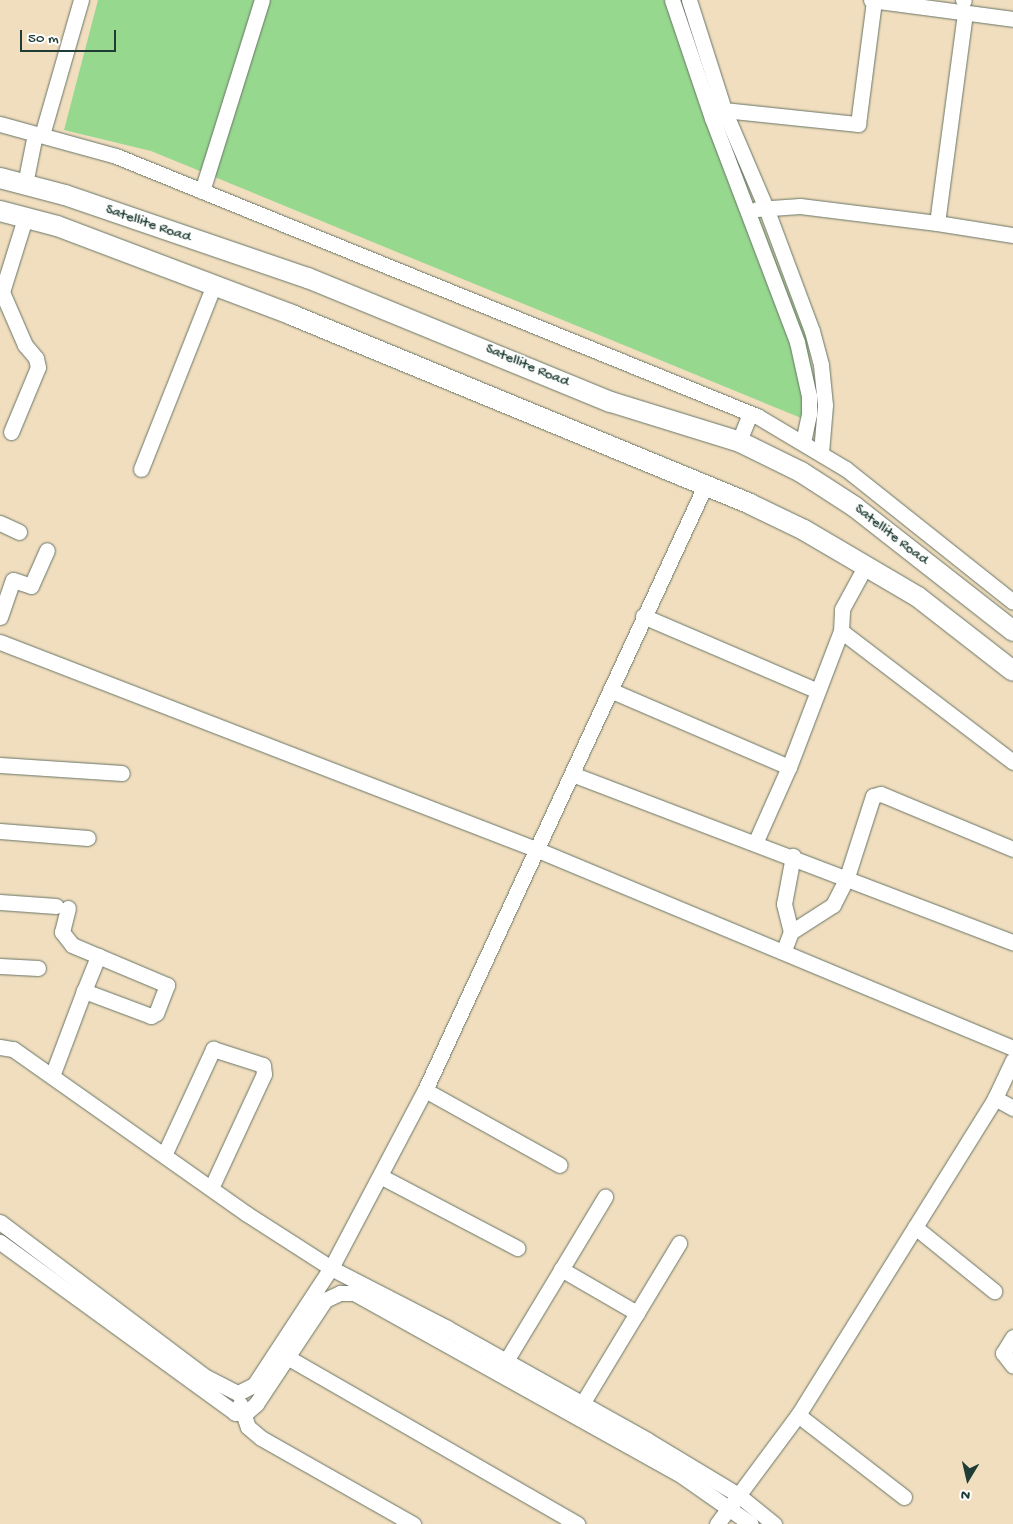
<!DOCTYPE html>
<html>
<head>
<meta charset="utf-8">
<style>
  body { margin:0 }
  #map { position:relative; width:1013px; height:1524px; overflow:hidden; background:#f1debf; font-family:"Gochi Hand",sans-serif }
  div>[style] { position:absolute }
  .green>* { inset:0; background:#97d88f }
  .roads { filter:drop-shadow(0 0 1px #687565) drop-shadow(0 0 1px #687565) }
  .minor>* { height:15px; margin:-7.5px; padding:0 7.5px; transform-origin:7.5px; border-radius:7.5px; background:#fff }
  .major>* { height:20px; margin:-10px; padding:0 10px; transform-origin:10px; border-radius:10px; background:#fff }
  span { translate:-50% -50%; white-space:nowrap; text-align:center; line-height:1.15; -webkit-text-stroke:4px #fff; paint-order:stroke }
  .street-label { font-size:15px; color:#1f3d34 }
  .north { position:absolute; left:943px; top:1454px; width:50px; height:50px; -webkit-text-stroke:4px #fff; paint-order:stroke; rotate:189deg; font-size:14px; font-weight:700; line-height:20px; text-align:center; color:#1f3d34 }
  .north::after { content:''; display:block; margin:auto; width:18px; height:22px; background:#1f3d34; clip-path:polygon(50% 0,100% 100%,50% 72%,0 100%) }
  .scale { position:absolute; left:20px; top:30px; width:96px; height:22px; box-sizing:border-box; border:2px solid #1f3d34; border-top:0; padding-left:6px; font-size:15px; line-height:18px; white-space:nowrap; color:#1f3d34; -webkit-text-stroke:4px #fff; paint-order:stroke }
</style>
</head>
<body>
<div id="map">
  <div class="green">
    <i style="clip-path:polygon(98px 0,683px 0,697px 57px,806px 338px,816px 389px,815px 417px,806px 420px,151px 151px,64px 130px)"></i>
  </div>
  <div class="roads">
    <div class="minor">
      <i style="left:672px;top:0;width:125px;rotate:71.3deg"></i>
      <i style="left:712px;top:118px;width:240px;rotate:69.2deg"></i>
      <i style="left:797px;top:342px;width:55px;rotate:77.5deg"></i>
      <i style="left:809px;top:396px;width:18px;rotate:90deg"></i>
      <i style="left:809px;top:414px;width:29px;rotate:102deg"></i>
      <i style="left:689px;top:0;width:115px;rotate:72.3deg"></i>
      <i style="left:724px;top:110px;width:107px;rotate:66.8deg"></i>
      <i style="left:766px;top:208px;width:131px;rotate:69.5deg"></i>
      <i style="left:812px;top:331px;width:35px;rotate:75deg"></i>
      <i style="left:821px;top:365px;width:40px;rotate:84.3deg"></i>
      <i style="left:825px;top:405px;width:48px;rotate:94.8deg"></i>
      <i style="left:871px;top:0;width:143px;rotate:7.6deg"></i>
      <i style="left:963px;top:0;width:1px;rotate:45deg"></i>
      <i style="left:724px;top:110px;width:135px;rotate:6deg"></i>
      <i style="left:858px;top:124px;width:125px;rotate:-82.6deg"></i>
      <i style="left:0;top:124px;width:120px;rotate:15.4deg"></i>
      <i style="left:116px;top:156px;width:692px;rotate:22.08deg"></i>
      <i style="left:757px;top:416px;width:104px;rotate:30.8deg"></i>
      <i style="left:846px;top:469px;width:213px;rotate:38.5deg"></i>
      <i style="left:42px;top:135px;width:141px;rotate:-73.9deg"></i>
      <i style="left:25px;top:184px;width:51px;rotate:-78.7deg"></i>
      <i style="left:202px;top:191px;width:200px;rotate:-72.6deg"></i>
      <i style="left:757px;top:209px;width:43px;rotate:-4deg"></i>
      <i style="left:800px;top:206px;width:138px;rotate:7.1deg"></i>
      <i style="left:937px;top:223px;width:212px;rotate:-82.4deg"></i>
      <i style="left:937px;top:223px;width:77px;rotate:9deg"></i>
      <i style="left:11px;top:432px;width:70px;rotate:-67.4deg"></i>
      <i style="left:38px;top:367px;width:9px;rotate:-103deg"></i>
      <i style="left:36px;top:358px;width:17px;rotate:-130deg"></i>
      <i style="left:25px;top:345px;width:58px;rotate:-113.5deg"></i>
      <i style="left:2px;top:292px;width:77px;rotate:-72.7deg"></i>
      <i style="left:739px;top:441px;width:29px;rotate:-68deg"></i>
      <i style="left:141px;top:469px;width:198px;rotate:-68.4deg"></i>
      <i style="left:0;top:523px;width:21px;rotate:25deg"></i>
      <i style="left:643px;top:616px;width:190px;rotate:23.2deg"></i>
      <i style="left:0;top:617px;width:39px;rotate:-71deg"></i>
      <i style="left:13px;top:580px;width:19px;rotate:18deg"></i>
      <i style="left:31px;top:586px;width:39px;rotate:-66deg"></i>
      <i style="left:841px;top:631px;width:216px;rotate:37.3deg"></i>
      <i style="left:0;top:642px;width:577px;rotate:21.14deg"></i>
      <i style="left:538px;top:850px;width:515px;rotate:22.63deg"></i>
      <i style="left:610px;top:690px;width:195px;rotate:23.3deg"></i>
      <i style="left:0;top:765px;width:122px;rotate:3.8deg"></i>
      <i style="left:572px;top:774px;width:472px;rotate:20.9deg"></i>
      <i style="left:0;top:831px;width:88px;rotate:4.5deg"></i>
      <i style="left:756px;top:841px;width:81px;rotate:-66deg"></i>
      <i style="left:789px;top:767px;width:146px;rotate:-69.1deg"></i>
      <i style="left:841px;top:631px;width:22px;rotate:-87deg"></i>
      <i style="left:842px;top:609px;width:50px;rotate:-61.4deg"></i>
      <i style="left:0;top:902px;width:56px;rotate:4.1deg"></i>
      <i style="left:68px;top:908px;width:25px;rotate:104deg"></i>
      <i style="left:62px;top:932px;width:16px;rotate:52deg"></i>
      <i style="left:72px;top:945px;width:28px;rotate:23deg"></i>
      <i style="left:791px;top:932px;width:29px;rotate:-104deg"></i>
      <i style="left:784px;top:904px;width:49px;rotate:-79.4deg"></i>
      <i style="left:784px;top:950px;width:19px;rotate:-69deg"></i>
      <i style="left:791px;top:932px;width:50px;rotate:-32.7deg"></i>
      <i style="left:833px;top:905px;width:31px;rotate:-63deg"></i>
      <i style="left:847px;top:877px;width:85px;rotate:-72.2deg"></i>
      <i style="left:873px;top:796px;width:8px;rotate:-14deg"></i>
      <i style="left:881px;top:794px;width:143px;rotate:22.6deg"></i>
      <i style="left:0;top:966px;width:38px;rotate:3deg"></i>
      <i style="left:0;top:1047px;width:13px;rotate:9deg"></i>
      <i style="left:13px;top:1049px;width:286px;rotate:35.2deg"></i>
      <i style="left:247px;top:1214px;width:100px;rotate:32.7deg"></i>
      <i style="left:331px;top:1268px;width:131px;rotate:27.3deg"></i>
      <i style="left:447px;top:1328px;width:229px;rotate:29.2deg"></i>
      <i style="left:647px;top:1440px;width:105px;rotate:31deg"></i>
      <i style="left:737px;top:1494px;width:48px;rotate:39deg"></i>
      <i style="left:52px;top:1076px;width:91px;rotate:-69.4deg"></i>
      <i style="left:84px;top:991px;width:38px;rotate:-68deg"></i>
      <i style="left:98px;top:956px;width:75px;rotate:22.8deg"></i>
      <i style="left:167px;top:985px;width:30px;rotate:111deg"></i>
      <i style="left:156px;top:1013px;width:6px;rotate:149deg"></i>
      <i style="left:151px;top:1016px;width:72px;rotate:-159.5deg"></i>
      <i style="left:425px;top:1090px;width:154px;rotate:29.1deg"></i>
      <i style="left:995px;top:1098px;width:21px;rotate:29deg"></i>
      <i style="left:165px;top:1153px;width:115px;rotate:-65.2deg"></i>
      <i style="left:213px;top:1049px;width:52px;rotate:17.7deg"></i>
      <i style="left:263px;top:1065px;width:9px;rotate:84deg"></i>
      <i style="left:264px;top:1074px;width:126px;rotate:114.9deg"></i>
      <i style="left:382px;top:1177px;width:153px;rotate:27.7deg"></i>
      <i style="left:0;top:1222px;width:258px;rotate:37deg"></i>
      <i style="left:206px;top:1377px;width:36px;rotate:27deg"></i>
      <i style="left:238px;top:1393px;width:18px;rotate:-27deg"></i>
      <i style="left:254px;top:1385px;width:140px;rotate:-56.7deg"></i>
      <i style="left:331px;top:1268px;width:201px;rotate:-62.2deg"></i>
      <i style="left:425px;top:1090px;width:664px;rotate:-65.13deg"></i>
      <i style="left:915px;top:1227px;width:102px;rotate:39deg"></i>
      <i style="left:0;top:1242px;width:291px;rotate:36deg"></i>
      <i style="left:235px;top:1413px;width:13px;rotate:-9deg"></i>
      <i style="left:248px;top:1411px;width:11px;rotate:-41deg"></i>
      <i style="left:256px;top:1404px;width:125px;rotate:-56.4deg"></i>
      <i style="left:325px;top:1300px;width:17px;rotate:-25deg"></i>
      <i style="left:340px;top:1293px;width:14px"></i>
      <i style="left:354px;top:1293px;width:374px;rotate:29.1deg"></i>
      <i style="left:681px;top:1475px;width:85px;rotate:35deg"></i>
      <i style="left:561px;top:1269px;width:88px;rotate:30.1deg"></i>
      <i style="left:1013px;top:1337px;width:19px;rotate:122deg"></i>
      <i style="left:1003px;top:1353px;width:16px;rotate:52deg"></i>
      <i style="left:287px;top:1357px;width:335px;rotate:29.9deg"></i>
      <i style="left:506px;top:1361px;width:192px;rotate:-58.9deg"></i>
      <i style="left:240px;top:1404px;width:24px;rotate:71deg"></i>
      <i style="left:248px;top:1427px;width:17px;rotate:40deg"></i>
      <i style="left:261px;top:1438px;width:175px;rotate:29.5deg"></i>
      <i style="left:582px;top:1404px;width:188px;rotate:-58.9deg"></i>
      <i style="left:798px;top:1415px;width:134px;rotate:37.7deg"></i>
      <i style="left:717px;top:1524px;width:136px;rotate:-53.4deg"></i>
      <i style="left:798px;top:1415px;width:373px;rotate:-58.1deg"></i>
      <i style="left:995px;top:1098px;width:42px;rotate:-64.7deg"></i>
    </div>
    <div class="major">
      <i style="left:0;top:178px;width:67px;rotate:14.7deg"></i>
      <i style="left:65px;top:195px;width:257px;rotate:18.9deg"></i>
      <i style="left:308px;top:278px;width:327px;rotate:22.3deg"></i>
      <i style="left:611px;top:402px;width:135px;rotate:17.2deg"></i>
      <i style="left:740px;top:442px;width:68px;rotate:26.2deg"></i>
      <i style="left:801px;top:472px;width:64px;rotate:32.9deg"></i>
      <i style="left:855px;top:507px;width:201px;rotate:38.1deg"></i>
      <i style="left:0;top:211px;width:59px;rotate:14.7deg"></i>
      <i style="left:57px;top:226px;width:251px;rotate:20.7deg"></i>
      <i style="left:292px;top:315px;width:495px;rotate:22.4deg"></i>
      <i style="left:750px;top:504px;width:60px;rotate:25.7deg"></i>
      <i style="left:804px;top:530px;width:132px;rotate:30.4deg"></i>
      <i style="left:918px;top:597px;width:120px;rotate:37.9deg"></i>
    </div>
  </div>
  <div class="street-label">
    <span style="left:148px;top:224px;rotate:19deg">Satellite Road</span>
    <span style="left:527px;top:366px;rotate:23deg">Satellite Road</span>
    <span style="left:891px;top:535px;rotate:38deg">Satellite Road</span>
  </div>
  <div class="north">N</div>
  <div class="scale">50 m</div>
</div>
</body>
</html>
